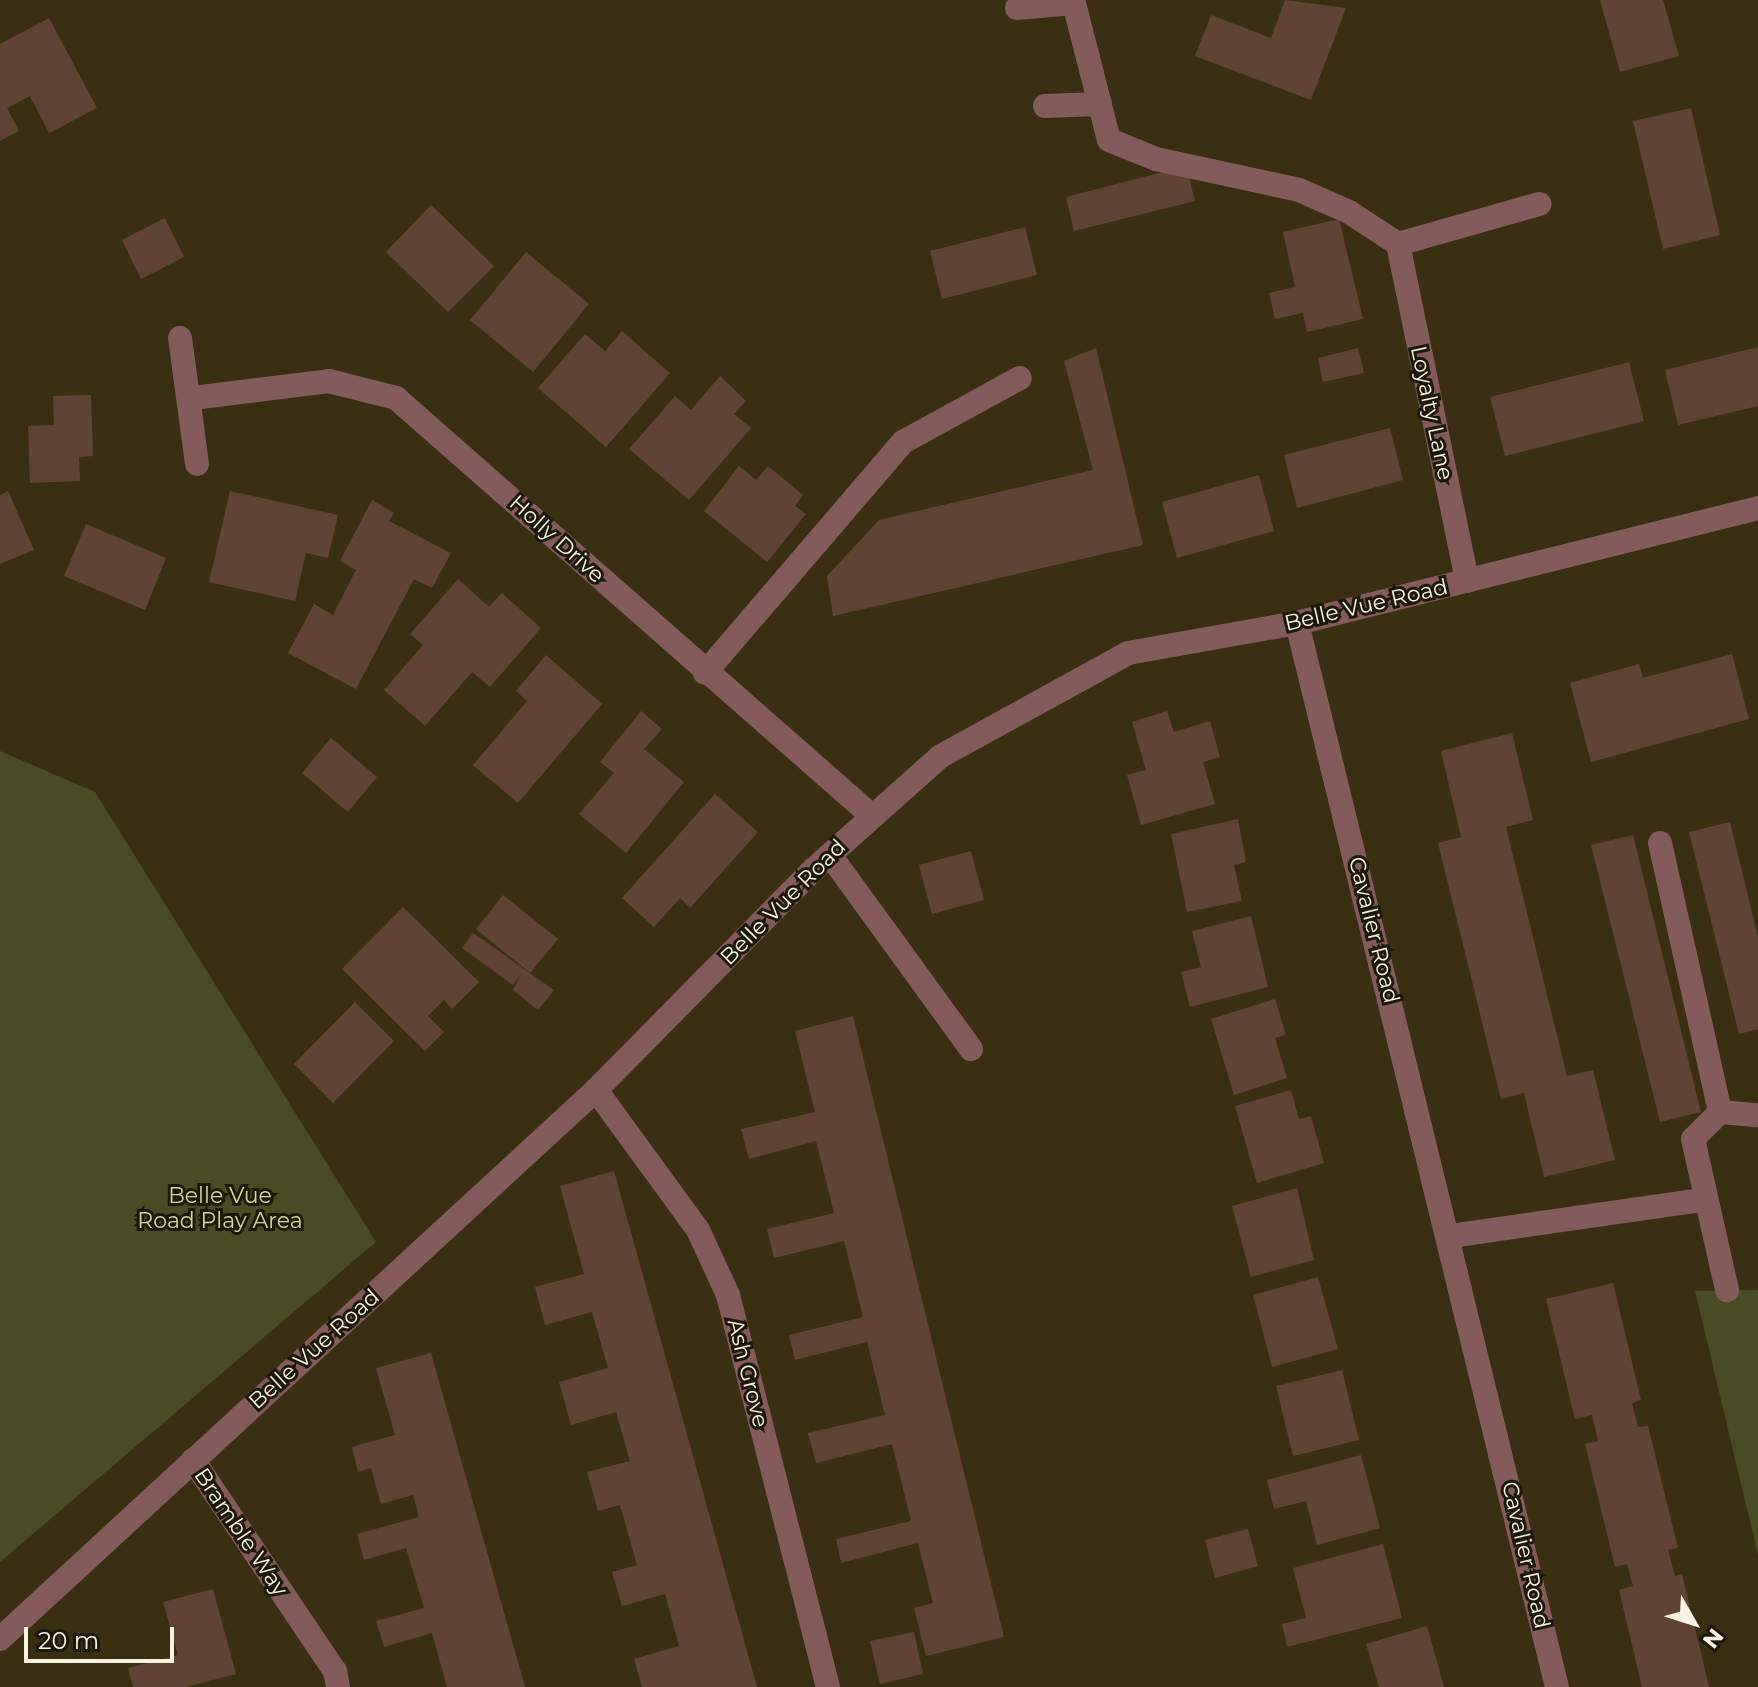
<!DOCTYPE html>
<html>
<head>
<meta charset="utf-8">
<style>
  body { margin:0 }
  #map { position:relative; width:1758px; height:1687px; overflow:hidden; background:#3b2f12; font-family:Montserrat,sans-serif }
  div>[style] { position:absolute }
  .green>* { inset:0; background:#494b23 }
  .building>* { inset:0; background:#614336 }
  .lane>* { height:24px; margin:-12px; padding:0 12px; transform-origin:12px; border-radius:12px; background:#845a5a }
  .street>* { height:24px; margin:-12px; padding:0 12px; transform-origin:12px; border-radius:12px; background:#845a5a }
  span { translate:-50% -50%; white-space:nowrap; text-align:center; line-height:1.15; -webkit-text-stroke:6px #1d180c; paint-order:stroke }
  .street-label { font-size:22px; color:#faf3e2 }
  .park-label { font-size:22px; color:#d1d791 }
  .north { position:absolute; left:1654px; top:1583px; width:80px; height:80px; -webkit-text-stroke:6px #1d180c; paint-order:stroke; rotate:129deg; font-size:22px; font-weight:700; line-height:32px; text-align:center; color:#faf3e2 }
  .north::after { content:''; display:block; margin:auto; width:28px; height:36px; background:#faf3e2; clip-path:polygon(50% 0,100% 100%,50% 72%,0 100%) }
  .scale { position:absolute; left:24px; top:1627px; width:150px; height:36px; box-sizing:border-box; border:4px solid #faf3e2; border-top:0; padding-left:10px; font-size:24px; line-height:28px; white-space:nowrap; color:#faf3e2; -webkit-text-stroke:6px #1d180c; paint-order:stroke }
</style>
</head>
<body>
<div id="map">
  <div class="green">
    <i style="clip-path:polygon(0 751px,95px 792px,376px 1242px,0 1562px)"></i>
    <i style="clip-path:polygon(1758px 1290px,1758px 1555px,1695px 1291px)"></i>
  </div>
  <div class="building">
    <i style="clip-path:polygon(1285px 0,1346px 8px,1311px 100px,1195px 56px,1211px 15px,1271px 38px)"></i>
    <i style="clip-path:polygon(1600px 0,1663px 0,1679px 56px,1620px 72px)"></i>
    <i style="clip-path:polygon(49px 18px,97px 108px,49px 133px,30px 96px,7px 108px,19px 131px,0 141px,0 44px)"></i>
    <i style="clip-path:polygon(1691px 108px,1720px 235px,1663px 249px,1633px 121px)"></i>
    <i style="clip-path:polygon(1186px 166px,1195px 201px,1074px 231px,1066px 197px)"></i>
    <i style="clip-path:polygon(431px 205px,494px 266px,448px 312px,386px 252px)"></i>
    <i style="clip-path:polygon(165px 218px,184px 257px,141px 279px,122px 240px)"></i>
    <i style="clip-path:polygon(1339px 219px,1363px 319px,1307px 332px,1303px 313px,1275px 319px,1269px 293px,1295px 287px,1283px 232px)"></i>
    <i style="clip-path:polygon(1025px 227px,1037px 275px,942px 299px,930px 251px)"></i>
    <i style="clip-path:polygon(526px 252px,589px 304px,533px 372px,470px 320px)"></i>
    <i style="clip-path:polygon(622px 331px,670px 373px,606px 447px,538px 388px,585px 334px,605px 351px)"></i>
    <i style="clip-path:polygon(1758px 347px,1758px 406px,1678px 425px,1665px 370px)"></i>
    <i style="clip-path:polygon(1096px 348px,1143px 545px,833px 616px,827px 576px,879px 520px,1093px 470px,1064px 361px)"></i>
    <i style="clip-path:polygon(1358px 348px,1364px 373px,1323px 382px,1318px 358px)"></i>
    <i style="clip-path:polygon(1629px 362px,1644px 421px,1505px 456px,1490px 397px)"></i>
    <i style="clip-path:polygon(720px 376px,746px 401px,734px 414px,751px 428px,689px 500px,629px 449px,675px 396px,691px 410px)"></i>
    <i style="clip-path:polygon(91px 395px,93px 456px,79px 457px,80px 481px,30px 483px,28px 426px,54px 425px,53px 396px)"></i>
    <i style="clip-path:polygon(1390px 428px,1403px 480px,1297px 508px,1284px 455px)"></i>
    <i style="clip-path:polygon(739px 466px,756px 480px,768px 466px,803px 495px,795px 506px,806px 514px,767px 562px,704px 511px)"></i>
    <i style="clip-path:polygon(1259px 475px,1274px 531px,1177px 558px,1162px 502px)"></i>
    <i style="clip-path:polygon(8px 491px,34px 550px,0 564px,0 495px)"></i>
    <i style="clip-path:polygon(230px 491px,338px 515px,328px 558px,306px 553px,295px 601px,209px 582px)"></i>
    <i style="clip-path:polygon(372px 500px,394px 513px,389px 521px,451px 553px,432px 588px,414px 579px,356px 689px,288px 653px,314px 604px,333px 615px,356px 570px,340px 561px)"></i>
    <i style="clip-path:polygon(86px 524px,166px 558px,145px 610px,64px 576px)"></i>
    <i style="clip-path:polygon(458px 579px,489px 607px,502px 593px,541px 628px,490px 687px,472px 672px,425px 726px,384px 690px,423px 645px,410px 634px)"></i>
    <i style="clip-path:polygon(1732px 654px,1749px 719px,1591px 762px,1570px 683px,1639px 664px,1643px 678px)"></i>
    <i style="clip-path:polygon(546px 655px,602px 704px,518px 803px,473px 765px,527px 701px,516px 691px)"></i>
    <i style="clip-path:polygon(641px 711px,662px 729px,644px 749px,684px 782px,626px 853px,579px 814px,614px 773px,600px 762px)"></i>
    <i style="clip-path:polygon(1167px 711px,1174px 732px,1210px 721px,1220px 757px,1203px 762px,1215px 804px,1141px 825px,1127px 775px,1146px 770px,1132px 722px)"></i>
    <i style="clip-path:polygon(1512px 733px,1533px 820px,1506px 827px,1567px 1076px,1593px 1070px,1615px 1160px,1544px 1177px,1524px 1093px,1501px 1099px,1438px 843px,1461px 837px,1441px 751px)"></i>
    <i style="clip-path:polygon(331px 738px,377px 777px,348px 812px,302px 773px)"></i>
    <i style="clip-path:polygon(715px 794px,758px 832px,690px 908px,680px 898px,654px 927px,622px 898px)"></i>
    <i style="clip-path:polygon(1238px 819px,1246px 862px,1234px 865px,1242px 901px,1187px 912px,1171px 834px)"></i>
    <i style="clip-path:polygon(1730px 822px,1758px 937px,1758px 1029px,1739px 1034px,1689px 832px)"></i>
    <i style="clip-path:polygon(1633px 835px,1701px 1112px,1660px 1122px,1591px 845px)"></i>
    <i style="clip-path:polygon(971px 851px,984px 900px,932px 914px,919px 865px)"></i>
    <i style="clip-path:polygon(503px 895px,558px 939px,530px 973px,476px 929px)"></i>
    <i style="clip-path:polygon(403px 907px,479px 982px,452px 1009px,444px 1000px,428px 1016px,444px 1032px,425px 1051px,342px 969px)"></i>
    <i style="clip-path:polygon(1251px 916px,1268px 987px,1190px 1007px,1181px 972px,1201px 967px,1192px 931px)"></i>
    <i style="clip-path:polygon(473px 933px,554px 990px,538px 1010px,513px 990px,521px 974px,513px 985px,462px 948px)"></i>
    <i style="clip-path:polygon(1275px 999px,1286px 1035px,1275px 1038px,1287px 1078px,1234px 1095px,1211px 1019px)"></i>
    <i style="clip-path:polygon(355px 1002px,394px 1041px,333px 1103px,294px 1064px)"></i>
    <i style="clip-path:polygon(853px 1016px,1004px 1637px,926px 1656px,914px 1608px,933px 1603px,918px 1543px,841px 1563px,836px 1539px,911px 1521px,892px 1444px,816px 1463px,808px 1433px,885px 1415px,867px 1342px,795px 1360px,789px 1335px,863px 1317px,844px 1241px,774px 1258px,767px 1229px,834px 1213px,816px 1141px,749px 1159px,741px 1129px,815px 1112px,795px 1031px)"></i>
    <i style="clip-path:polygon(1291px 1090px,1299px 1119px,1311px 1116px,1324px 1163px,1257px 1183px,1235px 1106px)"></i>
    <i style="clip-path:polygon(614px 1171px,757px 1687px,642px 1687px,634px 1659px,679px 1646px,665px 1594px,622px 1606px,612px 1572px,637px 1565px,620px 1505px,598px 1511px,587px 1472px,630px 1461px,616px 1412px,571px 1425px,559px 1382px,608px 1368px,592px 1312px,545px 1325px,535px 1287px,584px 1274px,560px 1186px)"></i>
    <i style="clip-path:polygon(1297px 1188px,1314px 1260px,1251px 1277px,1232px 1206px)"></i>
    <i style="clip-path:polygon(1318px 1277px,1338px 1349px,1272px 1367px,1253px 1295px)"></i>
    <i style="clip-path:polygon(1613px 1283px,1641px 1400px,1632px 1403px,1638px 1427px,1648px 1426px,1678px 1548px,1668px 1550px,1675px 1576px,1682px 1574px,1709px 1687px,1642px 1687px,1619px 1590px,1633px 1586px,1627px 1564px,1615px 1567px,1585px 1444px,1598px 1441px,1592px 1415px,1575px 1419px,1546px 1299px)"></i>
    <i style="clip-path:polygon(431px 1353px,525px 1687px,447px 1687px,432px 1633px,384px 1647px,376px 1621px,424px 1608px,406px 1548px,364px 1560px,357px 1534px,419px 1517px,413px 1495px,381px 1504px,371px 1468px,358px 1472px,352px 1447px,395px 1435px,376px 1368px)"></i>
    <i style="clip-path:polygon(1342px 1370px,1359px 1440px,1293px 1456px,1276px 1386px)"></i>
    <i style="clip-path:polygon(1361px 1455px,1380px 1528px,1317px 1545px,1306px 1501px,1274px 1509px,1267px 1480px)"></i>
    <i style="clip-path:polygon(1248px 1529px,1258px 1566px,1215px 1578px,1205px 1540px)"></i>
    <i style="clip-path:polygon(1383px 1544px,1402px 1618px,1287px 1647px,1282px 1624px,1306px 1618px,1293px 1568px)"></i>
    <i style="clip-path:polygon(213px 1589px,236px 1674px,186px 1687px,133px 1687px,128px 1668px,178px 1655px,163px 1602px)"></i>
    <i style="clip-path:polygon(1427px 1626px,1444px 1687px,1379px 1687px,1366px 1644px)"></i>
    <i style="clip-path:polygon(914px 1632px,923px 1674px,880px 1684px,870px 1641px)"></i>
  </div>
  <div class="lane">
    <i style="left:1017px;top:8px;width:57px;rotate:-5deg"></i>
    <i style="left:1074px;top:3px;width:141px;rotate:75.7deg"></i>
    <i style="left:1109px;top:140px;width:51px;rotate:22deg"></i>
    <i style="left:1156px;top:159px;width:146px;rotate:12.2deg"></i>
    <i style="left:1299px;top:190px;width:55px;rotate:23.7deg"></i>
    <i style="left:1045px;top:106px;width:55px;rotate:-2.1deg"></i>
    <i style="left:705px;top:673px;width:304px;rotate:-49.4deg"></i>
    <i style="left:903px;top:442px;width:133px;rotate:-28.7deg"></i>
    <i style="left:1660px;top:843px;width:276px;rotate:77.4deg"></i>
    <i style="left:1720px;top:1112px;width:38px;rotate:135deg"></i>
    <i style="left:830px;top:855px;width:240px;rotate:54deg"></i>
    <i style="left:1720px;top:1112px;width:38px;rotate:5deg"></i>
  </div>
  <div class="street">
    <i style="left:1349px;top:212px;width:59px;rotate:33.1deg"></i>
    <i style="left:1398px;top:244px;width:147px;rotate:-15.8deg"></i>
    <i style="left:1398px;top:244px;width:344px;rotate:78.4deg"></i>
    <i style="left:180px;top:338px;width:127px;rotate:82.3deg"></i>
    <i style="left:193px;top:398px;width:137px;rotate:-7.1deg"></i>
    <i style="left:329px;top:381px;width:69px;rotate:14.2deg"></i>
    <i style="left:396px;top:398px;width:633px;rotate:41.29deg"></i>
    <i style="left:1297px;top:623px;width:1095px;rotate:76.27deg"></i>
    <i style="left:596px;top:1090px;width:173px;rotate:53.9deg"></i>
    <i style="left:698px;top:1230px;width:72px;rotate:65.2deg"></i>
    <i style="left:728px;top:1295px;width:405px;rotate:75.7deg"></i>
    <i style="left:1693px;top:1139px;width:155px;rotate:77.3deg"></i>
    <i style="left:1451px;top:1236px;width:254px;rotate:-8.2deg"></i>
    <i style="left:193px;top:1460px;width:254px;rotate:56.1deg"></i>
    <i style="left:335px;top:1671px;width:16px;rotate:79deg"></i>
    <i style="left:0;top:1639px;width:810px;rotate:-42.65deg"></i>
    <i style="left:596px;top:1090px;width:310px;rotate:-45.4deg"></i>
    <i style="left:814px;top:869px;width:170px;rotate:-41.7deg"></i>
    <i style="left:941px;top:756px;width:213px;rotate:-28.8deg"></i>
    <i style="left:1128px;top:653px;width:172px;rotate:-10.1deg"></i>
    <i style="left:1297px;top:623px;width:475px;rotate:-14deg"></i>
  </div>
  <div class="street-label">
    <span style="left:1432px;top:413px;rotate:78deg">Loyalty Lane</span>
    <span style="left:557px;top:539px;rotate:42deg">Holly Drive</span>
    <span style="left:1366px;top:605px;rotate:-13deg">Belle Vue Road</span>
    <span style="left:783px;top:902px;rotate:-45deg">Belle Vue Road</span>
    <span style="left:1374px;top:930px;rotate:76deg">Cavalier Road</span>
    <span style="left:314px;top:1349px;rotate:-42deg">Belle Vue Road</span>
    <span style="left:748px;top:1373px;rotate:76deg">Ash Grove</span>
    <span style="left:241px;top:1532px;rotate:56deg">Bramble Way</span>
    <span style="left:1526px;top:1555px;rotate:77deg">Cavalier Road</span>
  </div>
  <div class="park-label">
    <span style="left:220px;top:1208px">Belle Vue<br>Road Play Area</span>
  </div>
  <div class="north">N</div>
  <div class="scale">20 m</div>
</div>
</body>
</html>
